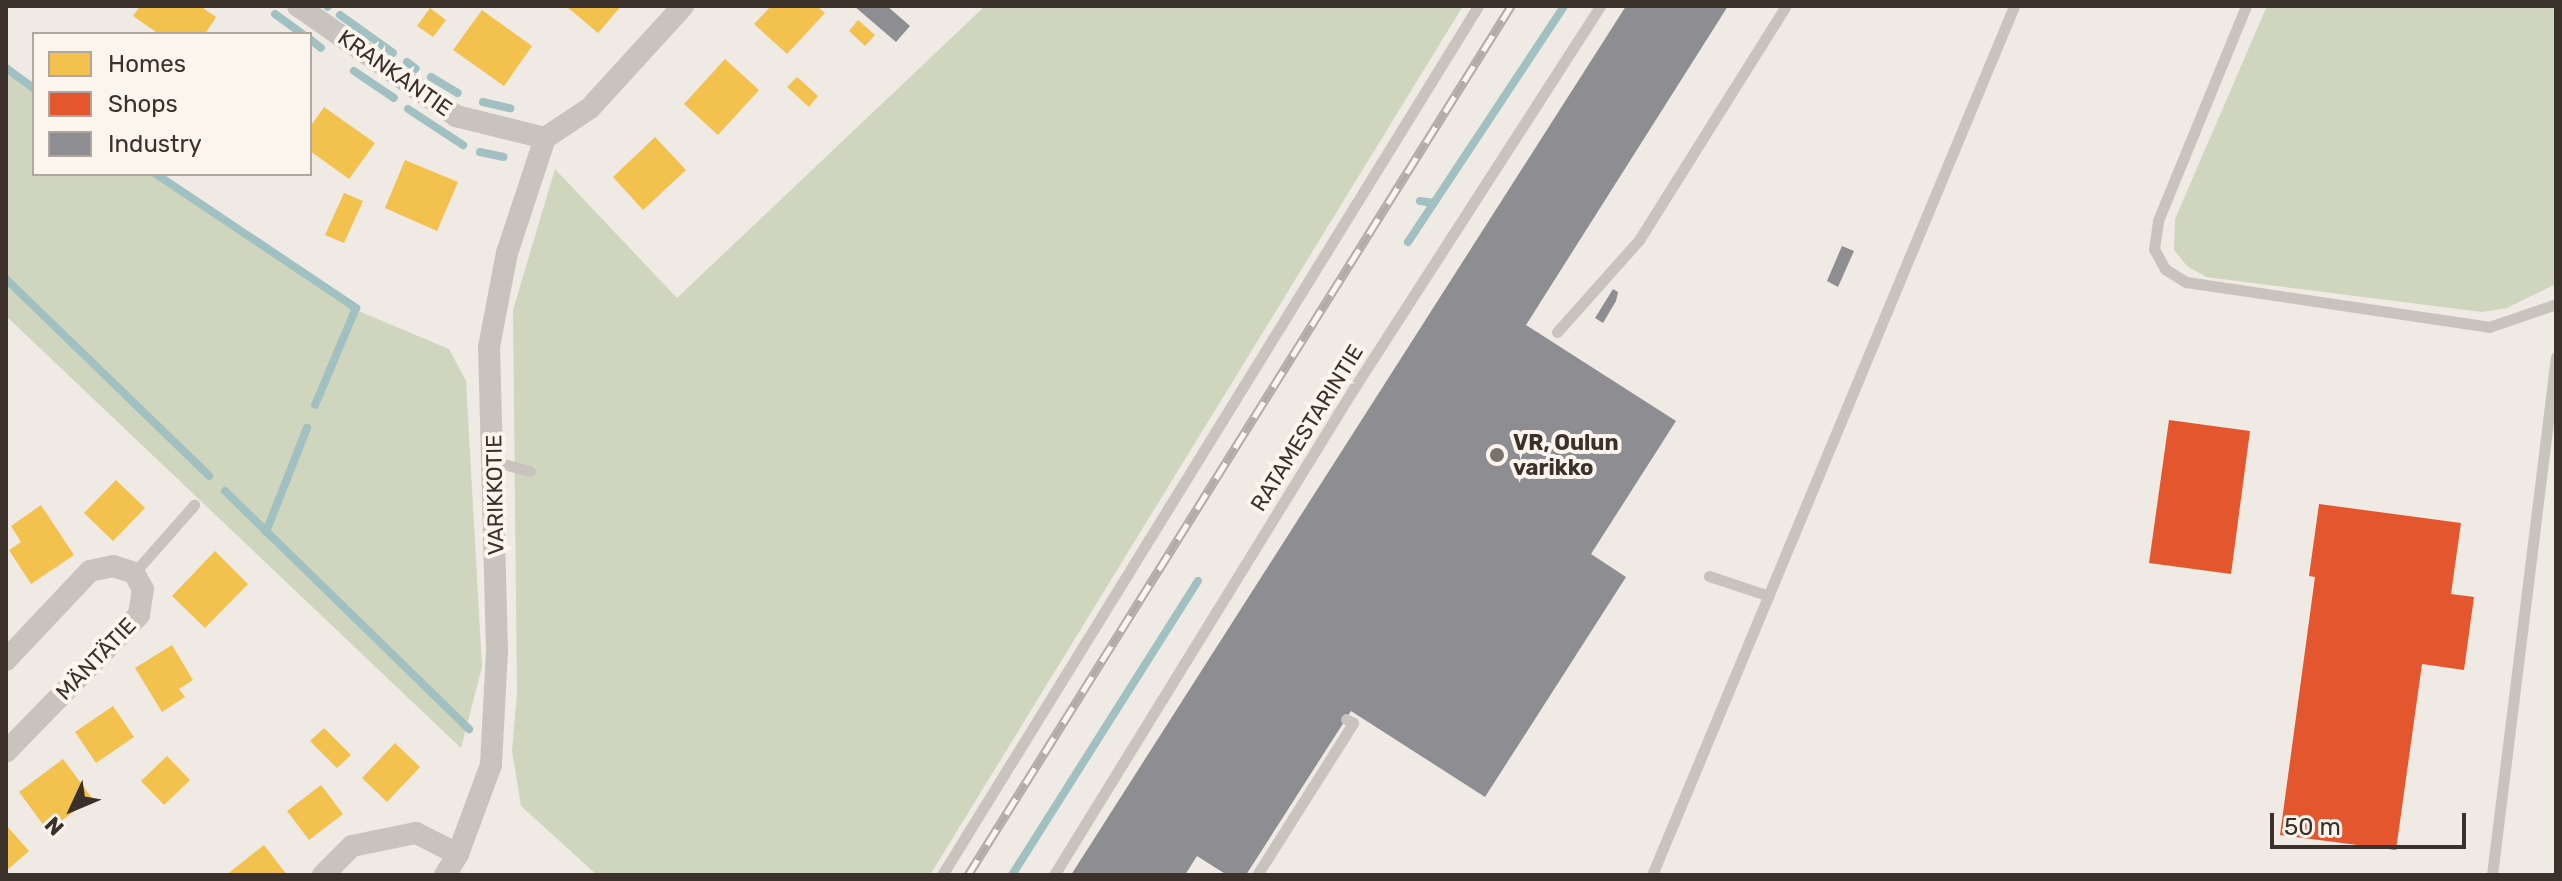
<!DOCTYPE html>
<html>
<head>
<meta charset="utf-8">
<style>
  body { margin:0 }
  #map { position:relative; width:2562px; height:881px; overflow:hidden; background:#f0eae4; font-family:Rubik,sans-serif }
  div>[style] { position:absolute }
  .green>* { inset:0; background:#d0d5be }
  .homes>* { inset:0; background:#f2c14e }
  .shops>* { inset:0; background:#e4572e }
  .industry>* { inset:0; background:#8d8d92 }
  .stream>* { height:8px; margin:-4px; padding:0 4px; transform-origin:4px; border-radius:4px; background:#a0c0c1 }
  .service>* { height:11px; margin:-5.5px; padding:0 5.5px; transform-origin:5.5px; border-radius:5.5px; background:#c9c3bd }
  .minor>* { height:22px; margin:-11px; padding:0 11px; transform-origin:11px; border-radius:11px; background:#c9c3bd }
  .rail>* { height:9px; margin-top:-4.5px; transform-origin:0; background:repeating-linear-gradient(90deg,#fbf5ed 0 18px,#b1aca7 0 36px); box-sizing:border-box; border-block:2px solid #b1aca7 }
  .dots>* { width:22px; height:22px; translate:-50% -50%; box-sizing:border-box; border:4px solid #fbf5ed; border-radius:50% }
  span { translate:-50% -50%; white-space:nowrap; text-align:center; line-height:1.15; -webkit-text-stroke:8px #fbf5ed; paint-order:stroke }
  .street-label { font-size:22px; color:#3b302a }
  .poi-label { font-size:22px; color:#3b302a; font-weight:700 }
  .left { translate:0 -50%; text-align:left }
  .frame { position:absolute; inset:0; border:8px solid #3b302a; pointer-events:none }
  .legend { position:absolute; left:32px; top:32px; width:280px; height:144px; box-sizing:border-box; background:#fbf5ed; border:2px solid #aea69f; margin:0; padding:10px 14px; list-style:none; font-size:24px; color:#3b302a }
  .legend li { display:flex; align-items:center; gap:16px; height:40px }
  .legend b { width:40px; border:2px solid #aea69f }
  .north { position:absolute; left:32px; top:769px; width:80px; height:80px; -webkit-text-stroke:6px #fbf5ed; paint-order:stroke; rotate:226deg; font-size:22px; font-weight:700; line-height:32px; text-align:center; color:#3b302a }
  .north::after { content:''; display:block; margin:auto; width:28px; height:36px; background:#3b302a; clip-path:polygon(50% 0,100% 100%,50% 72%,0 100%) }
  .scale { position:absolute; left:2270px; top:813px; width:196px; height:36px; box-sizing:border-box; border:4px solid #3b302a; border-top:0; padding-left:10px; font-size:24px; line-height:28px; white-space:nowrap; color:#3b302a; -webkit-text-stroke:6px #fbf5ed; paint-order:stroke }
</style>
</head>
<body>
<div id="map">
  <div class="green">
    <i style="clip-path:polygon(985px 6px,1463px 6px,930px 875px,597px 875px,521px 806px,512px 751px,517px 693px,513px 310px,555px 169px,677px 298px)"></i>
    <i style="clip-path:polygon(2267px 6px,2556px 6px,2556px 284px,2507px 308px,2482px 312px,2206px 277px,2187px 266px,2174px 250px,2175px 219px)"></i>
    <i style="clip-path:polygon(6px 73px,34px 92px,34px 174px,155px 174px,356px 310px,449px 349px,466px 381px,482px 667px,461px 748px,6px 316px)"></i>
  </div>
  <div class="homes">
    <i style="clip-path:polygon(140px 6px,200px 6px,216px 17px,205px 34px,159px 34px,133px 16px)"></i>
    <i style="clip-path:polygon(566px 6px,621px 6px,598px 33px)"></i>
    <i style="clip-path:polygon(771px 6px,817px 6px,825px 13px,787px 54px,754px 24px)"></i>
    <i style="clip-path:polygon(430px 8px,446px 20px,433px 37px,417px 26px)"></i>
    <i style="clip-path:polygon(482px 10px,532px 46px,504px 86px,453px 50px)"></i>
    <i style="clip-path:polygon(858px 20px,875px 35px,865px 46px,849px 31px)"></i>
    <i style="clip-path:polygon(725px 59px,759px 90px,718px 135px,684px 104px)"></i>
    <i style="clip-path:polygon(797px 77px,818px 96px,809px 107px,787px 87px)"></i>
    <i style="clip-path:polygon(324px 107px,375px 143px,349px 179px,310px 151px,310px 127px)"></i>
    <i style="clip-path:polygon(655px 137px,686px 170px,643px 210px,613px 177px)"></i>
    <i style="clip-path:polygon(405px 160px,458px 182px,437px 231px,385px 208px)"></i>
    <i style="clip-path:polygon(344px 193px,363px 201px,344px 243px,325px 235px)"></i>
    <i style="clip-path:polygon(116px 480px,145px 508px,113px 541px,84px 513px)"></i>
    <i style="clip-path:polygon(41px 505px,74px 555px,31px 584px,9px 550px,21px 542px,11px 526px)"></i>
    <i style="clip-path:polygon(215px 551px,248px 584px,205px 628px,172px 596px)"></i>
    <i style="clip-path:polygon(172px 645px,193px 680px,179px 689px,185px 697px,162px 712px,135px 668px)"></i>
    <i style="clip-path:polygon(113px 706px,134px 737px,96px 763px,75px 732px)"></i>
    <i style="clip-path:polygon(324px 728px,351px 755px,337px 768px,310px 741px)"></i>
    <i style="clip-path:polygon(395px 743px,420px 767px,387px 802px,362px 778px)"></i>
    <i style="clip-path:polygon(167px 756px,190px 780px,164px 805px,141px 781px)"></i>
    <i style="clip-path:polygon(63px 759px,92px 798px,48px 831px,19px 792px)"></i>
    <i style="clip-path:polygon(321px 785px,343px 814px,309px 840px,287px 811px)"></i>
    <i style="clip-path:polygon(6px 825px,29px 851px,6px 871px)"></i>
    <i style="clip-path:polygon(264px 845px,287px 875px,226px 875px)"></i>
  </div>
  <div class="shops">
    <i style="clip-path:polygon(2169px 420px,2250px 431px,2231px 574px,2149px 563px)"></i>
    <i style="clip-path:polygon(2319px 504px,2461px 523px,2451px 594px,2474px 597px,2464px 670px,2422px 664px,2396px 850px,2280px 835px,2315px 577px,2309px 576px)"></i>
  </div>
  <div class="industry">
    <i style="clip-path:polygon(854px 6px,887px 6px,910px 26px,896px 42px)"></i>
    <i style="clip-path:polygon(1626px 6px,1728px 6px,1526px 325px,1676px 421px,1591px 554px,1626px 577px,1485px 797px,1351px 711px,1246px 875px,1227px 875px,1197px 856px,1185px 875px,1071px 875px)"></i>
    <i style="clip-path:polygon(1842px 246px,1854px 251px,1838px 287px,1827px 281px)"></i>
    <i style="clip-path:polygon(1613px 289px,1618px 292px,1616px 301px,1603px 323px,1595px 318px)"></i>
  </div>
  <div class="stream">
    <i style="left:327px;top:6px;width:1px;rotate:45deg"></i>
    <i style="left:275px;top:14px;width:34px;rotate:36deg"></i>
    <i style="left:340px;top:15px;width:65px;rotate:35.6deg"></i>
    <i style="left:310px;top:39px;width:14px;rotate:39deg"></i>
    <i style="left:407px;top:62px;width:11px;rotate:38deg"></i>
    <i style="left:6px;top:68px;width:34px;rotate:36deg"></i>
    <i style="left:354px;top:71px;width:48px;rotate:34deg"></i>
    <i style="left:431px;top:77px;width:31px;rotate:31deg"></i>
    <i style="left:483px;top:102px;width:28px;rotate:13deg"></i>
    <i style="left:408px;top:109px;width:66px;rotate:33.2deg"></i>
    <i style="left:480px;top:152px;width:24px;rotate:12deg"></i>
    <i style="left:156px;top:174px;width:241px;rotate:33.8deg"></i>
    <i style="left:356px;top:308px;width:105px;rotate:112.9deg"></i>
    <i style="left:1420px;top:201px;width:14px;rotate:8deg"></i>
    <i style="left:1408px;top:242px;width:283px;rotate:-56.5deg"></i>
    <i style="left:6px;top:279px;width:283px;rotate:44.1deg"></i>
    <i style="left:225px;top:491px;width:341px;rotate:44.3deg"></i>
    <i style="left:266px;top:532px;width:112px;rotate:-68.5deg"></i>
    <i style="left:1012px;top:875px;width:348px;rotate:-57.7deg"></i>
  </div>
  <div class="service">
    <i style="left:2246px;top:6px;width:232px;rotate:112.3deg"></i>
    <i style="left:2158px;top:221px;width:28px;rotate:98deg"></i>
    <i style="left:2154px;top:249px;width:23px;rotate:61deg"></i>
    <i style="left:2165px;top:269px;width:25px;rotate:32deg"></i>
    <i style="left:2186px;top:282px;width:306px;rotate:8.4deg"></i>
    <i style="left:2489px;top:327px;width:71px;rotate:-18.9deg"></i>
    <i style="left:1557px;top:332px;width:123px;rotate:-48.3deg"></i>
    <i style="left:1639px;top:240px;width:276px;rotate:-57.9deg"></i>
    <i style="left:496px;top:462px;width:35px;rotate:15deg"></i>
    <i style="left:134px;top:573px;width:91px;rotate:-48.6deg"></i>
    <i style="left:1709px;top:576px;width:63px;rotate:18.4deg"></i>
    <i style="left:942px;top:875px;width:1021px;rotate:-58.33deg"></i>
    <i style="left:1054px;top:875px;width:572px;rotate:-58.37deg"></i>
    <i style="left:1354px;top:388px;width:454px;rotate:-57.2deg"></i>
    <i style="left:1257px;top:875px;width:180px;rotate:-57.7deg"></i>
    <i style="left:1353px;top:723px;width:8px;rotate:-150deg"></i>
    <i style="left:1652px;top:875px;width:941px;rotate:-67.38deg"></i>
    <i style="left:2492px;top:875px;width:522px;rotate:-82.96deg"></i>
  </div>
  <div class="minor">
    <i style="left:298px;top:6px;width:193px;rotate:34.8deg"></i>
    <i style="left:456px;top:116px;width:92px;rotate:13.9deg"></i>
    <i style="left:545px;top:138px;width:54px;rotate:-33.7deg"></i>
    <i style="left:590px;top:108px;width:138px;rotate:-47.6deg"></i>
    <i style="left:6px;top:660px;width:122px;rotate:-46.7deg"></i>
    <i style="left:90px;top:571px;width:24px;rotate:-12deg"></i>
    <i style="left:113px;top:566px;width:22px;rotate:18deg"></i>
    <i style="left:134px;top:573px;width:18px;rotate:61deg"></i>
    <i style="left:143px;top:589px;width:26px;rotate:99deg"></i>
    <i style="left:139px;top:615px;width:191px;rotate:134.2deg"></i>
    <i style="left:323px;top:875px;width:41px;rotate:-45deg"></i>
    <i style="left:352px;top:846px;width:65px;rotate:-11.5deg"></i>
    <i style="left:416px;top:833px;width:47px;rotate:26.6deg"></i>
    <i style="left:445px;top:875px;width:25px;rotate:-58deg"></i>
    <i style="left:458px;top:854px;width:95px;rotate:-69.7deg"></i>
    <i style="left:491px;top:765px;width:114px;rotate:-87deg"></i>
    <i style="left:497px;top:651px;width:304px;rotate:-91.5deg"></i>
    <i style="left:489px;top:347px;width:96px;rotate:-79.2deg"></i>
    <i style="left:507px;top:253px;width:121px;rotate:-71.7deg"></i>
  </div>
  <div class="rail">
    <i style="left:968px;top:875px;width:1025px;rotate:-58deg"></i>
  </div>
  <div class="dots">
    <i style="left:1497px;top:455px;background:#7a716b"></i>
  </div>
  <div class="street-label">
    <span style="left:395px;top:73px;rotate:35deg">KRANKANTIE</span>
    <span style="left:1307px;top:428px;rotate:-58deg">RATAMESTARINTIE</span>
    <span style="left:495px;top:495px;rotate:-91deg">VARIKKOTIE</span>
    <span style="left:96px;top:659px;rotate:-46deg">MÄNTÄTIE</span>
  </div>
  <div class="poi-label">
    <span class="left" style="left:1513px;top:455px">VR, Oulun<br>varikko</span>
  </div>
  <div class="frame"></div>
  <ul class="legend">
  <li><b style="height:22px;background:#f2c14e"></b>Homes</li>
  <li><b style="height:22px;background:#e4572e"></b>Shops</li>
  <li><b style="height:22px;background:#8d8d92"></b>Industry</li>
  </ul>
  <div class="north">N</div>
  <div class="scale">50 m</div>
</div>
</body>
</html>
